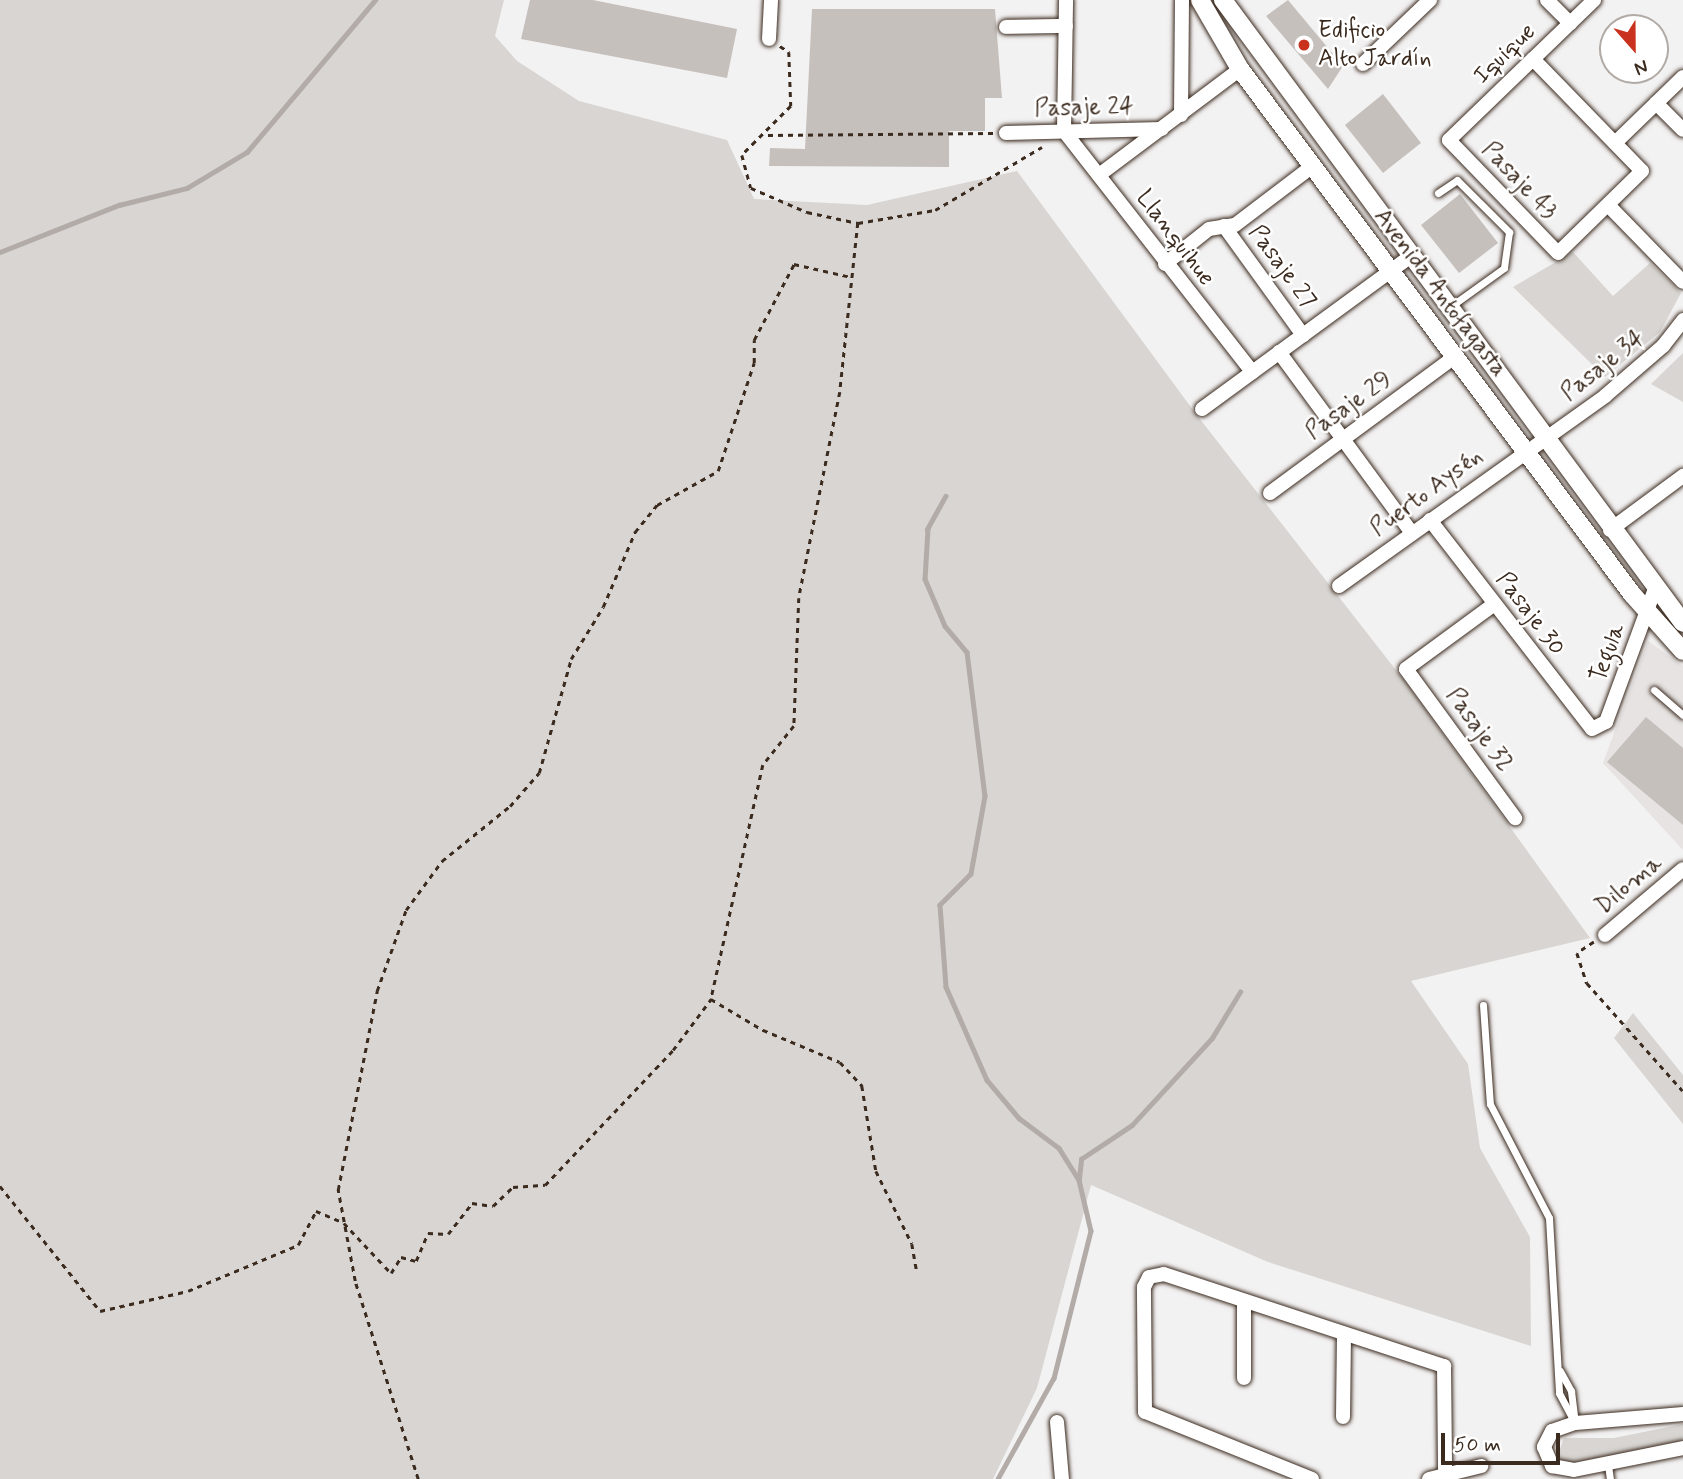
<!DOCTYPE html>
<html>
<head>
<meta charset="utf-8">
<style>
  body { margin:0 }
  #map { position:relative; width:1683px; height:1479px; overflow:hidden; background:#f3f2f2; font-family:Mynerve,sans-serif }
  div>[style] { position:absolute }
  .built>* { inset:0; background:#e6e3e2 }
  .green>* { inset:0; background:#d8d5d2 }
  .stream>* { height:4.5px; margin:-2.25px; padding:0 2.25px; transform-origin:2.25px; border-radius:2.25px; background:#b2aba7 }
  .building>* { inset:0; background:#c6c0bd }
  .path>* { height:2.5px; margin-top:-1.25px; transform-origin:0; background:repeating-linear-gradient(90deg,#3b2a1e 0 5px,transparent 0 10px) }
  .roads { filter:drop-shadow(0 0 2px #3b2a1e) drop-shadow(0 0 2px #3b2a1e) }
  .service>* { height:7px; margin:-3.5px; padding:0 3.5px; transform-origin:3.5px; border-radius:3.5px; background:#fff }
  .minor>* { height:14px; margin:-7px; padding:0 7px; transform-origin:7px; border-radius:7px; background:#fff }
  .tertiary>* { height:18px; margin:-9px; padding:0 9px; transform-origin:9px; border-radius:9px; background:#fff }
  .dots>* { width:19px; height:19px; translate:-50% -50%; box-sizing:border-box; border:4px solid #fff; border-radius:50% }
  span { translate:-50% -50%; white-space:nowrap; text-align:center; line-height:1.15; -webkit-text-stroke:5px #fff; paint-order:stroke }
  .poi-label { font-size:24px; color:#3b2a1e }
  .left { translate:0 -50%; text-align:left }
  .street-label { font-size:24px; color:#3b2a1e }
  .north { position:absolute; left:1599px; top:14px; width:70px; height:70px; box-sizing:border-box; background:#fff; border:2px solid #b1aaa5; border-radius:50%; rotate:159deg; font-size:19px; font-weight:700; line-height:28px; text-align:center; color:#3b2a1e }
  .north::after { content:''; display:block; margin:auto; width:24px; height:32px; background:#c8321e; clip-path:polygon(50% 0,100% 100%,50% 72%,0 100%) }
  .scale { position:absolute; left:1441px; top:1433px; width:119px; height:32px; box-sizing:border-box; border:4px solid #3b2a1e; border-top:0; padding-left:9px; font-size:21px; line-height:24px; white-space:nowrap; color:#3b2a1e; -webkit-text-stroke:5px #fff; paint-order:stroke }
</style>
</head>
<body>
<div id="map">
  <div class="built">
    <i style="clip-path:polygon(1648px 641px,1683px 666px,1683px 850px,1603px 763px)"></i>
  </div>
  <div class="green">
    <i style="clip-path:polygon(0 0,504px 0,495px 36px,517px 61px,579px 101px,727px 140px,754px 199px,867px 205px,1017px 171px,1196px 414px,1406px 683px,1590px 938px,1411px 981px,1468px 1064px,1480px 1148px,1530px 1237px,1531px 1346px,1268px 1262px,1091px 1185px,1037px 1388px,993px 1479px,0 1479px)"></i>
    <i style="clip-path:polygon(1573px 252px,1613px 296px,1650px 263px,1681px 293px,1660px 332px,1605px 377px,1513px 287px)"></i>
    <i style="clip-path:polygon(1683px 353px,1683px 402px,1651px 384px)"></i>
    <i style="clip-path:polygon(1633px 1013px,1683px 1075px,1683px 1124px,1614px 1038px)"></i>
    <i style="clip-path:polygon(1683px 1424px,1683px 1441px,1567px 1464px,1557px 1457px,1564px 1438px,1614px 1438px)"></i>
  </div>
  <div class="stream">
    <i style="left:0;top:252px;width:128px;rotate:-21.6deg"></i>
    <i style="left:119px;top:205px;width:70px;rotate:-14deg"></i>
    <i style="left:187px;top:188px;width:70px;rotate:-31deg"></i>
    <i style="left:247px;top:152px;width:199px;rotate:-49.9deg"></i>
    <i style="left:946px;top:496px;width:38px;rotate:119deg"></i>
    <i style="left:928px;top:529px;width:50px;rotate:93.4deg"></i>
    <i style="left:925px;top:579px;width:51px;rotate:66.9deg"></i>
    <i style="left:945px;top:626px;width:34px;rotate:50deg"></i>
    <i style="left:967px;top:652px;width:145px;rotate:82.9deg"></i>
    <i style="left:985px;top:796px;width:79px;rotate:100.2deg"></i>
    <i style="left:971px;top:874px;width:44px;rotate:135deg"></i>
    <i style="left:940px;top:905px;width:82px;rotate:85.8deg"></i>
    <i style="left:946px;top:987px;width:102px;rotate:66.2deg"></i>
    <i style="left:987px;top:1080px;width:50px;rotate:49.9deg"></i>
    <i style="left:1019px;top:1118px;width:50px;rotate:36.9deg"></i>
    <i style="left:1059px;top:1148px;width:38px;rotate:58deg"></i>
    <i style="left:1079px;top:1180px;width:52px;rotate:76.8deg"></i>
    <i style="left:1091px;top:1231px;width:152px;rotate:104.1deg"></i>
    <i style="left:1054px;top:1378px;width:115px;rotate:119deg"></i>
    <i style="left:1079px;top:1179px;width:20px;rotate:-84deg"></i>
    <i style="left:1081px;top:1159px;width:61px;rotate:-33.7deg"></i>
    <i style="left:1132px;top:1125px;width:118px;rotate:-47.4deg"></i>
    <i style="left:1212px;top:1038px;width:54px;rotate:-58.7deg"></i>
  </div>
  <div class="building">
    <i style="clip-path:polygon(530px 0,593px 0,737px 29px,727px 78px,521px 39px)"></i>
    <i style="clip-path:polygon(1288px 0,1343px 66px,1328px 89px,1266px 16px)"></i>
    <i style="clip-path:polygon(812px 9px,995px 9px,1002px 98px,985px 98px,985px 131px,949px 131px,949px 167px,769px 166px,770px 148px,805px 149px)"></i>
    <i style="clip-path:polygon(1383px 94px,1421px 143px,1383px 173px,1345px 125px)"></i>
    <i style="clip-path:polygon(1460px 194px,1498px 243px,1459px 273px,1421px 225px)"></i>
    <i style="clip-path:polygon(1646px 717px,1683px 748px,1683px 825px,1607px 762px)"></i>
  </div>
  <div class="path">
    <i style="left:780px;top:46px;width:11px;rotate:34deg"></i>
    <i style="left:789px;top:52px;width:54px;rotate:87.9deg"></i>
    <i style="left:791px;top:106px;width:69px;rotate:135deg"></i>
    <i style="left:742px;top:155px;width:34px;rotate:75deg"></i>
    <i style="left:751px;top:188px;width:61px;rotate:23.2deg"></i>
    <i style="left:807px;top:212px;width:52px;rotate:12.2deg"></i>
    <i style="left:858px;top:223px;width:78px;rotate:-9.6deg"></i>
    <i style="left:935px;top:210px;width:124px;rotate:-30.5deg"></i>
    <i style="left:768px;top:135px;width:225px;rotate:-0.5deg"></i>
    <i style="left:858px;top:223px;width:170px;rotate:96.1deg"></i>
    <i style="left:840px;top:392px;width:210px;rotate:101.3deg"></i>
    <i style="left:799px;top:598px;width:128px;rotate:92.2deg"></i>
    <i style="left:794px;top:726px;width:50px;rotate:128.5deg"></i>
    <i style="left:763px;top:765px;width:240px;rotate:102.5deg"></i>
    <i style="left:711px;top:999px;width:61px;rotate:30.8deg"></i>
    <i style="left:763px;top:1030px;width:83px;rotate:22.6deg"></i>
    <i style="left:840px;top:1062px;width:33px;rotate:47deg"></i>
    <i style="left:862px;top:1086px;width:86px;rotate:80.6deg"></i>
    <i style="left:876px;top:1171px;width:81px;rotate:63.7deg"></i>
    <i style="left:912px;top:1244px;width:28px;rotate:80deg"></i>
    <i style="left:1594px;top:942px;width:20px;rotate:147deg"></i>
    <i style="left:1577px;top:953px;width:32px;rotate:72deg"></i>
    <i style="left:1587px;top:983px;width:144px;rotate:48.4deg"></i>
    <i style="left:0;top:1186px;width:160px;rotate:51.3deg"></i>
    <i style="left:100px;top:1311px;width:90px;rotate:-12.8deg"></i>
    <i style="left:188px;top:1291px;width:119px;rotate:-22.7deg"></i>
    <i style="left:298px;top:1245px;width:38px;rotate:-62deg"></i>
    <i style="left:316px;top:1211px;width:30px;rotate:23deg"></i>
    <i style="left:344px;top:1223px;width:69px;rotate:46.8deg"></i>
    <i style="left:391px;top:1273px;width:19px;rotate:-58deg"></i>
    <i style="left:401px;top:1257px;width:16px;rotate:15deg"></i>
    <i style="left:416px;top:1261px;width:30px;rotate:-67deg"></i>
    <i style="left:428px;top:1233px;width:20px;rotate:3deg"></i>
    <i style="left:448px;top:1234px;width:39px;rotate:-52deg"></i>
    <i style="left:472px;top:1203px;width:21px;rotate:8deg"></i>
    <i style="left:493px;top:1206px;width:28px;rotate:-44deg"></i>
    <i style="left:513px;top:1187px;width:32px;rotate:-4deg"></i>
    <i style="left:545px;top:1185px;width:186px;rotate:-46.5deg"></i>
    <i style="left:673px;top:1050px;width:64px;rotate:-53.3deg"></i>
    <i style="left:418px;top:1479px;width:208px;rotate:-107.7deg"></i>
    <i style="left:355px;top:1281px;width:93px;rotate:-100.6deg"></i>
    <i style="left:338px;top:1190px;width:203px;rotate:-78.9deg"></i>
    <i style="left:377px;top:991px;width:86px;rotate:-70.3deg"></i>
    <i style="left:406px;top:910px;width:61px;rotate:-53.7deg"></i>
    <i style="left:442px;top:861px;width:87px;rotate:-39deg"></i>
    <i style="left:510px;top:806px;width:44px;rotate:-48.7deg"></i>
    <i style="left:539px;top:773px;width:118px;rotate:-74.3deg"></i>
    <i style="left:571px;top:659px;width:61px;rotate:-58.4deg"></i>
    <i style="left:603px;top:607px;width:82px;rotate:-66.9deg"></i>
    <i style="left:635px;top:532px;width:35px;rotate:-51deg"></i>
    <i style="left:657px;top:505px;width:70px;rotate:-29.1deg"></i>
    <i style="left:718px;top:471px;width:114px;rotate:-71.6deg"></i>
    <i style="left:754px;top:363px;width:23px;rotate:-90deg"></i>
    <i style="left:754px;top:340px;width:86px;rotate:-62.2deg"></i>
    <i style="left:794px;top:264px;width:58px;rotate:12.8deg"></i>
  </div>
  <div class="roads">
    <div class="service">
      <i style="left:1438px;top:193px;width:23px;rotate:-34deg"></i>
      <i style="left:1457px;top:180px;width:74px;rotate:45deg"></i>
      <i style="left:1509px;top:232px;width:36px;rotate:98deg"></i>
      <i style="left:1504px;top:268px;width:67px;rotate:144.2deg"></i>
      <i style="left:1654px;top:690px;width:38px;rotate:41deg"></i>
      <i style="left:1483px;top:1005px;width:99px;rotate:86deg"></i>
      <i style="left:1490px;top:1104px;width:128px;rotate:62.6deg"></i>
      <i style="left:1549px;top:1218px;width:175px;rotate:86.7deg"></i>
      <i style="left:1559px;top:1393px;width:34px;rotate:62deg"></i>
      <i style="left:1560px;top:1371px;width:23px;rotate:61deg"></i>
      <i style="left:1571px;top:1391px;width:31px;rotate:83deg"></i>
      <i style="left:1608px;top:1465px;width:14px;rotate:82deg"></i>
    </div>
    <div class="minor">
      <i style="left:1547px;top:0;width:33px;rotate:45deg"></i>
      <i style="left:1006px;top:27px;width:60px;rotate:-1deg"></i>
      <i style="left:769px;top:39px;width:39px;rotate:-87deg"></i>
      <i style="left:1533px;top:59px;width:156px;rotate:45.8deg"></i>
      <i style="left:1642px;top:171px;width:117px;rotate:135.7deg"></i>
      <i style="left:1558px;top:253px;width:157px;rotate:-134deg"></i>
      <i style="left:1449px;top:140px;width:117px;rotate:-44deg"></i>
      <i style="left:1533px;top:59px;width:85px;rotate:-44deg"></i>
      <i style="left:1363px;top:64px;width:93px;rotate:-43.7deg"></i>
      <i style="left:1656px;top:103px;width:38px;rotate:45deg"></i>
      <i style="left:1181px;top:115px;width:115px;rotate:-89.5deg"></i>
      <i style="left:1064px;top:131px;width:306px;rotate:52deg"></i>
      <i style="left:1064px;top:131px;width:131px;rotate:-89.1deg"></i>
      <i style="left:1006px;top:133px;width:156px;rotate:-1.5deg"></i>
      <i style="left:1615px;top:143px;width:95px;rotate:-44.1deg"></i>
      <i style="left:1099px;top:175px;width:176px;rotate:-36.9deg"></i>
      <i style="left:1608px;top:205px;width:107px;rotate:45.8deg"></i>
      <i style="left:1224px;top:226px;width:135px;rotate:54.1deg"></i>
      <i style="left:1165px;top:264px;width:56px;rotate:-38.5deg"></i>
      <i style="left:1209px;top:229px;width:26px;rotate:-9deg"></i>
      <i style="left:1235px;top:225px;width:99px;rotate:-37.2deg"></i>
      <i style="left:1279px;top:352px;width:225px;rotate:53.7deg"></i>
      <i style="left:1202px;top:409px;width:255px;rotate:-36.2deg"></i>
      <i style="left:1270px;top:493px;width:231px;rotate:-36.4deg"></i>
      <i style="left:1430px;top:520px;width:264px;rotate:52.2deg"></i>
      <i style="left:1592px;top:729px;width:16px;rotate:-27deg"></i>
      <i style="left:1606px;top:722px;width:142px;rotate:-69.8deg"></i>
      <i style="left:1610px;top:530px;width:91px;rotate:-36.5deg"></i>
      <i style="left:1339px;top:586px;width:327px;rotate:-35.5deg"></i>
      <i style="left:1605px;top:396px;width:77px;rotate:-40.8deg"></i>
      <i style="left:1663px;top:346px;width:33px;rotate:-52deg"></i>
      <i style="left:1493px;top:605px;width:108px;rotate:143.7deg"></i>
      <i style="left:1406px;top:669px;width:185px;rotate:53.8deg"></i>
      <i style="left:1605px;top:935px;width:102px;rotate:-40.2deg"></i>
      <i style="left:1244px;top:1304px;width:74px;rotate:90deg"></i>
      <i style="left:1683px;top:1414px;width:108px;rotate:175.2deg"></i>
      <i style="left:1575px;top:1423px;width:24px;rotate:161deg"></i>
      <i style="left:1552px;top:1431px;width:18px;rotate:117deg"></i>
      <i style="left:1544px;top:1447px;width:21px;rotate:67deg"></i>
      <i style="left:1552px;top:1466px;width:22px;rotate:10deg"></i>
      <i style="left:1574px;top:1470px;width:111px;rotate:-11.4deg"></i>
      <i style="left:1343px;top:1417px;width:82px;rotate:-89.3deg"></i>
      <i style="left:1057px;top:1422px;width:57px;rotate:85deg"></i>
      <i style="left:1312px;top:1479px;width:180px;rotate:-158.1deg"></i>
      <i style="left:1145px;top:1412px;width:125px;rotate:-90.5deg"></i>
      <i style="left:1144px;top:1287px;width:11px;rotate:-63deg"></i>
      <i style="left:1149px;top:1277px;width:15px;rotate:-11deg"></i>
      <i style="left:1164px;top:1274px;width:295px;rotate:18.2deg"></i>
      <i style="left:1444px;top:1366px;width:104px;rotate:89.4deg"></i>
      <i style="left:1429px;top:1479px;width:54px;rotate:-14deg"></i>
    </div>
    <div class="tertiary">
      <i style="left:1200px;top:0;width:80px;rotate:59.9deg"></i>
      <i style="left:1240px;top:69px;width:655px;rotate:53.25deg"></i>
      <i style="left:1632px;top:594px;width:76px;rotate:48.2deg"></i>
      <i style="left:1223px;top:0;width:774px;rotate:53.56deg"></i>
    </div>
  </div>
  <div class="dots">
    <i style="left:1304px;top:45px;background:#c8321e"></i>
  </div>
  <div class="poi-label">
    <span class="left" style="left:1318px;top:45px">Edificio<br>Alto Jardín</span>
  </div>
  <div class="street-label">
    <span style="left:1505px;top:54px;rotate:-44deg">Iquique</span>
    <span style="left:1084px;top:108px;rotate:-2deg">Pasaje 24</span>
    <span style="left:1519px;top:181px;rotate:46deg">Pasaje 43</span>
    <span style="left:1175px;top:238px;rotate:53deg">Llanquihue</span>
    <span style="left:1282px;top:267px;rotate:54deg">Pasaje 27</span>
    <span style="left:1440px;top:293px;rotate:53deg">Avenida Antofagasta</span>
    <span style="left:1603px;top:366px;rotate:-39deg">Pasaje 34</span>
    <span style="left:1349px;top:406px;rotate:-36deg">Pasaje 29</span>
    <span style="left:1427px;top:493px;rotate:-36deg">Puerto Aysén</span>
    <span style="left:1530px;top:614px;rotate:53deg">Pasaje 30</span>
    <span style="left:1608px;top:653px;rotate:-70deg">Tegula</span>
    <span style="left:1479px;top:730px;rotate:54deg">Pasaje 32</span>
    <span style="left:1629px;top:885px;rotate:-40deg">Diloma</span>
  </div>
  <div class="north">N</div>
  <div class="scale">50 m</div>
</div>
</body>
</html>
